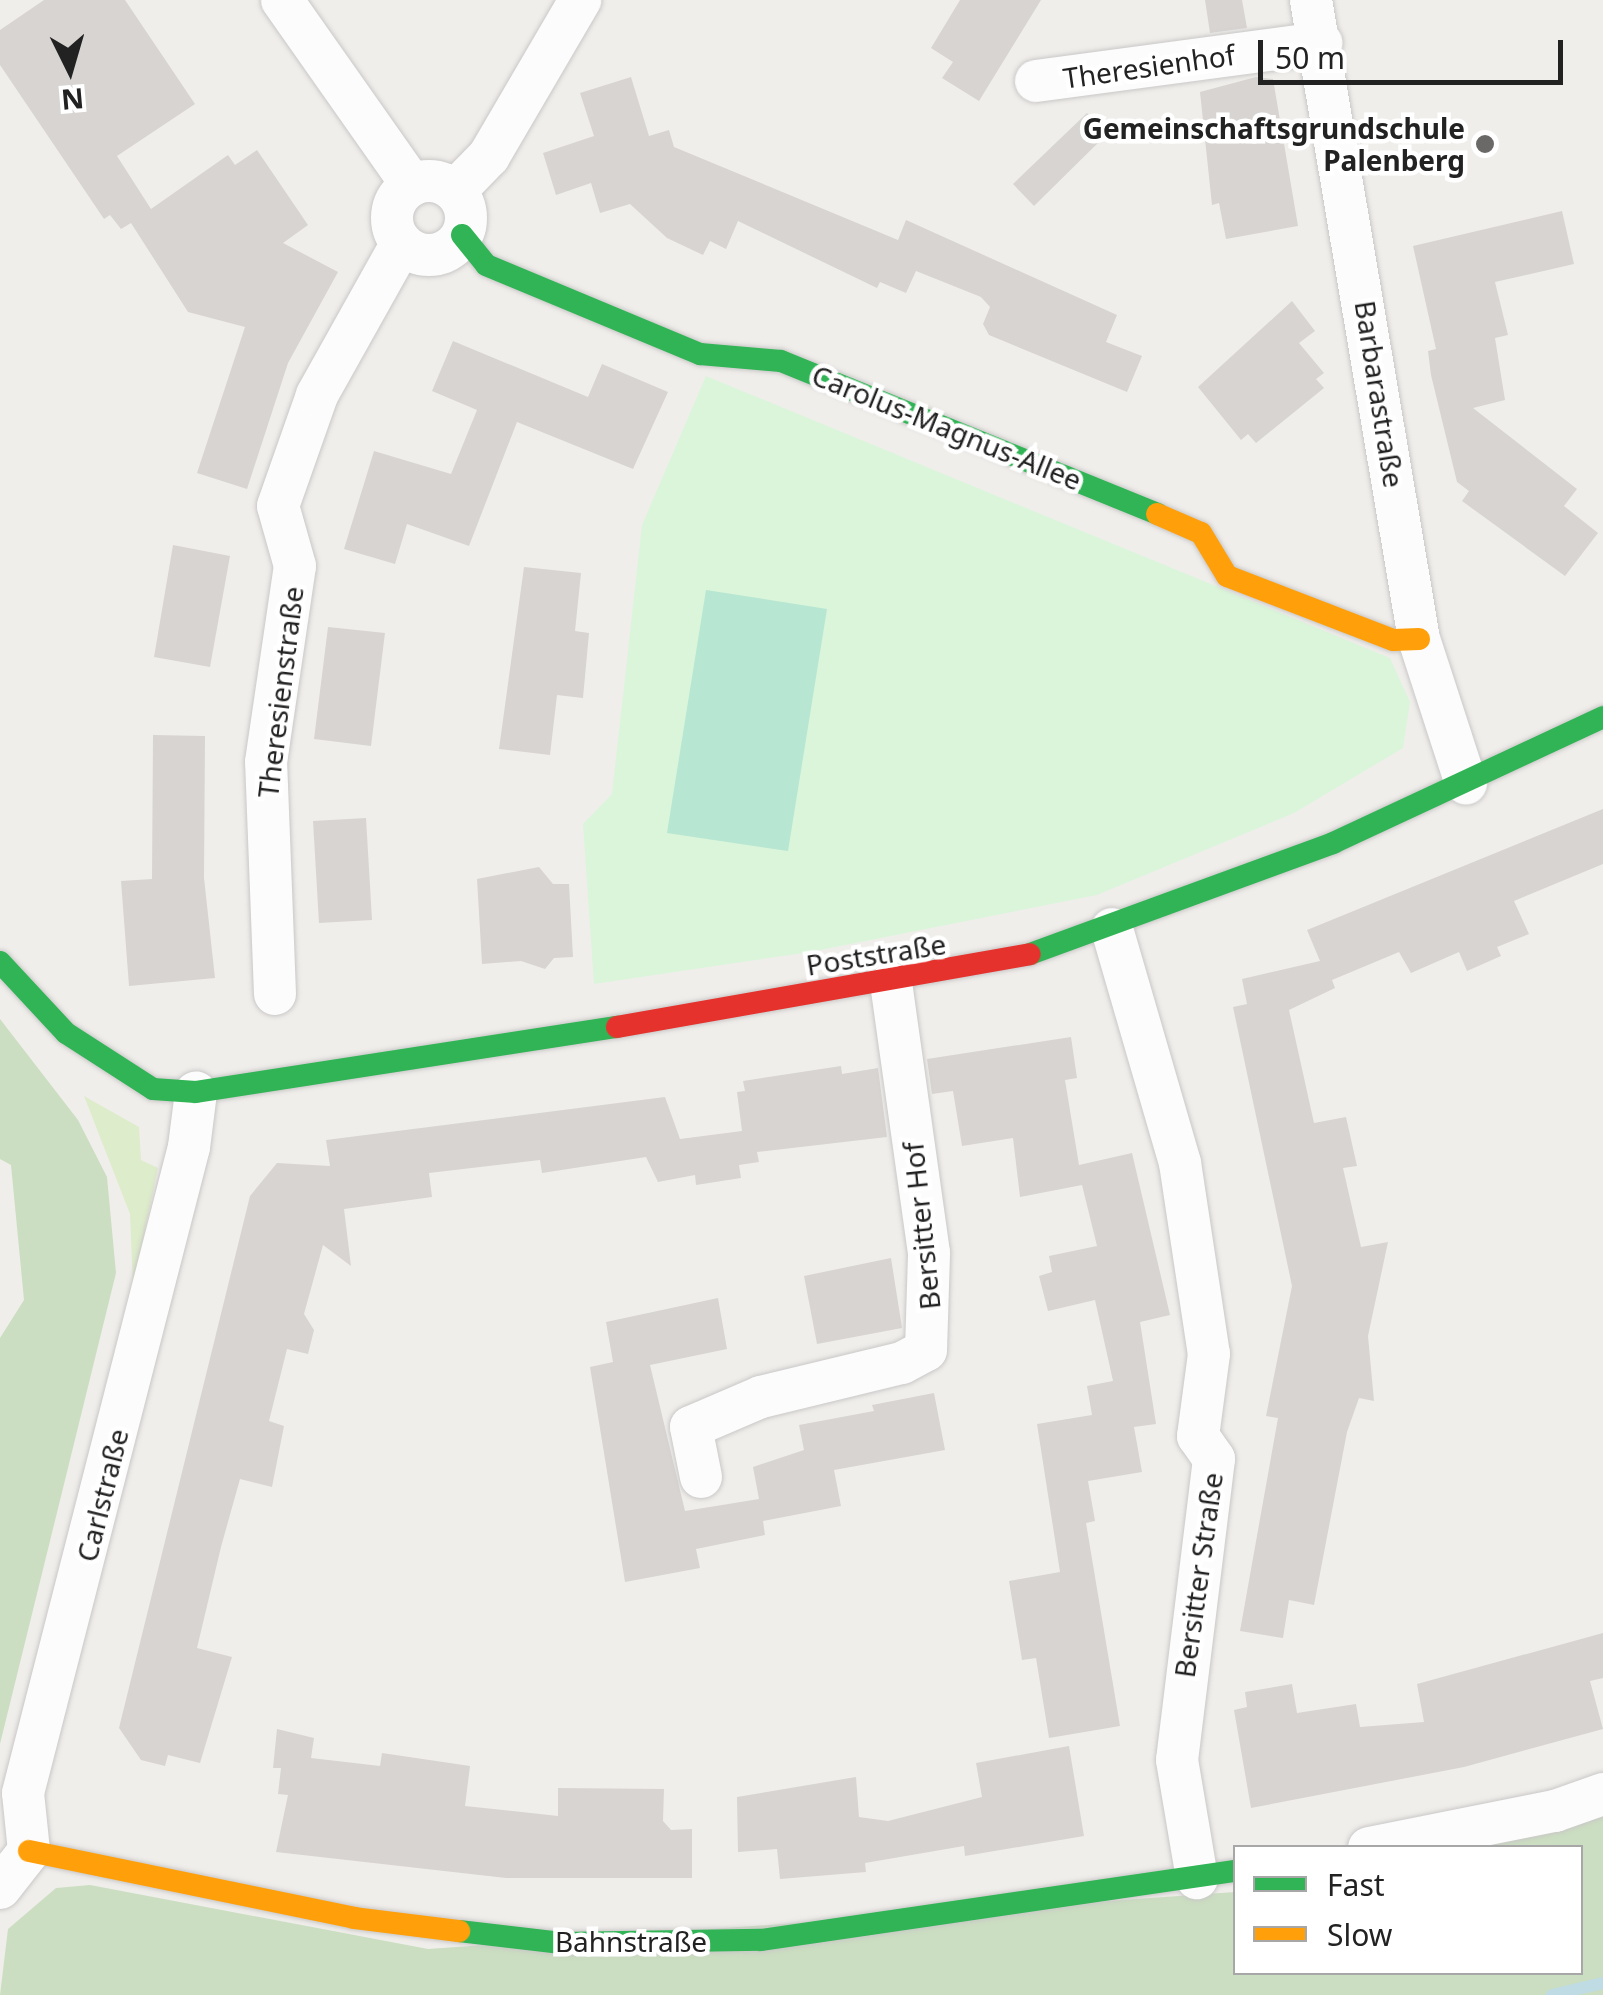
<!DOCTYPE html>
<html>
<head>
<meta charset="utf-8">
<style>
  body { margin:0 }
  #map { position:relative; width:1603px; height:1995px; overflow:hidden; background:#f0eeeb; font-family:"Noto Sans",sans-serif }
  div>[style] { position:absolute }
  .grass>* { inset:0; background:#ddeccb }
  .forest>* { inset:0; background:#cbdec1 }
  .park>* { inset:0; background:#daf5da }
  .pitch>* { inset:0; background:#b7e6d2 }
  .stream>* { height:12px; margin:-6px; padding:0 6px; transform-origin:6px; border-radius:6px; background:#bfdbe3 }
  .building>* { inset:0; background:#d7d4d2 }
  .roads { filter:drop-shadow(0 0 2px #c9c8c7) drop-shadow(0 0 2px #c9c8c7) }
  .street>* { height:42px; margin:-21px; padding:0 21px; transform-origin:21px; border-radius:21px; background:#fdfcfc }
  .street>.ring { margin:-21px; padding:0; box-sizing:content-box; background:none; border:42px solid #fdfcfc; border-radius:50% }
  .fast>* { height:22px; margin:-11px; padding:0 11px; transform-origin:11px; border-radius:11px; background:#30b455 }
  .slow>* { height:22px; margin:-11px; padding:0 11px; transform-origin:11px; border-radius:11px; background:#ff9f0a }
  .jam>* { height:22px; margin:-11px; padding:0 11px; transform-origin:11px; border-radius:11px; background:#e5322d }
  .dots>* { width:28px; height:28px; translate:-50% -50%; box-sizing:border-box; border:5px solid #fff; border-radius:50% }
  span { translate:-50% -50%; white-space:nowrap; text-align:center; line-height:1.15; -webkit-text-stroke:9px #fff; paint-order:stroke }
  .street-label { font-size:28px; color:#222 }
  .poi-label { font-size:28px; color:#222; font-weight:700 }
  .right { translate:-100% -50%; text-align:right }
  .legend { position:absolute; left:1233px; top:1845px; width:350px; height:130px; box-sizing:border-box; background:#fff; border:2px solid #a7a7a7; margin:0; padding:12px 18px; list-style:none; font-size:30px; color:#222 }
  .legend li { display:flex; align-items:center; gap:20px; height:50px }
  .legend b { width:50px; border:2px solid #a7a7a7 }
  .north { position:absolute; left:20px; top:20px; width:100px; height:100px; -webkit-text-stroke:8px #fff; paint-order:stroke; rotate:175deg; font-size:28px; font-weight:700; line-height:40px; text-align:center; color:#222 }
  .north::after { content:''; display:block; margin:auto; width:35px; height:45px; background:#222; clip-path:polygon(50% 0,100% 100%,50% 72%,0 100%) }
  .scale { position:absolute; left:1258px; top:40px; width:305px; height:45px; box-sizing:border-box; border:5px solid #222; border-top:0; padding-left:12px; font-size:30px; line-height:35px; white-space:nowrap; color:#222; -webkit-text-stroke:8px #fff; paint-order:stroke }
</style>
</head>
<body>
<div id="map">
  <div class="grass">
    <i style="clip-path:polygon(84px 1096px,139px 1127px,141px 1160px,158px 1168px,133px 1287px,130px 1214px)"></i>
  </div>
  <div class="forest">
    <i style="clip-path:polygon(0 1019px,78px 1120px,107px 1177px,116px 1273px,0 1744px,0 1338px,24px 1300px,11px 1165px,0 1159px)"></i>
    <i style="clip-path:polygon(1603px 1812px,1603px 1995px,0 1995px,8px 1929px,56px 1888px,90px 1885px,428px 1949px,1235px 1892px,1236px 1972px,1580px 1972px,1580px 1848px,1473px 1847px)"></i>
  </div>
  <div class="park">
    <i style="clip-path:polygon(706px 376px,1390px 658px,1410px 702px,1403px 748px,1294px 813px,1097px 895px,810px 952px,594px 984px,583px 824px,612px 794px,642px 525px)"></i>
  </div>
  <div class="pitch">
    <i style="clip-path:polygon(706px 590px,827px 609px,788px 851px,667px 833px)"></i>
  </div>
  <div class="stream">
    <i style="left:1552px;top:1995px;width:52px;rotate:-13.2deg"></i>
  </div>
  <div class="building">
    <i style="clip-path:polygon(44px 0,125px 0,195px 104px,117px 156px,151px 209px,228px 155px,235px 165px,257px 150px,308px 225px,283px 243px,338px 272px,288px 363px,247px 489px,197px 473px,245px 327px,188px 312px,131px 223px,121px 229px,110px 215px,104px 219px,0 65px,0 30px)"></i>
    <i style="clip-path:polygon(960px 0,1041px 0,979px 101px,942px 78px,953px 62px,931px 48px)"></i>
    <i style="clip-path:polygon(1205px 0,1242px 0,1247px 28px,1210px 33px)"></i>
    <i style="clip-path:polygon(631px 77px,649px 136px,669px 130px,674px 147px,898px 240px,906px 220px,1117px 315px,1106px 342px,1142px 356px,1127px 392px,989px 335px,983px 324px,990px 307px,981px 297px,916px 271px,906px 293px,880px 282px,877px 288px,738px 221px,726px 249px,710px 241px,703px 255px,667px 238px,630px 204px,600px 213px,591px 183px,556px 195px,543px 153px,594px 136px,580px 93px)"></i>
    <i style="clip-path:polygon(1256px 77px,1273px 79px,1298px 226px,1226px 239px,1219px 203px,1212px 205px,1200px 92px)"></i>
    <i style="clip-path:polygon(1087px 113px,1107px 134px,1034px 206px,1013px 184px)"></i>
    <i style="clip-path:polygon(1562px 211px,1574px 264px,1495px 282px,1508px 335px,1495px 338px,1505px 400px,1473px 408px,1577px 489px,1564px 506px,1598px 533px,1565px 576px,1462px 501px,1469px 491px,1457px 482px,1431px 375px,1428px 351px,1436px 349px,1413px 246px)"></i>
    <i style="clip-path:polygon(1292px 301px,1315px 331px,1299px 343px,1324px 373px,1316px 379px,1324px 388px,1256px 443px,1248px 434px,1241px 440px,1198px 387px)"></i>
    <i style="clip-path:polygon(453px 341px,588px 397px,602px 364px,668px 392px,633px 469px,517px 422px,469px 546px,407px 524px,395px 564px,344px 549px,374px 451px,451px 474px,477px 410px,432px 391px)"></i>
    <i style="clip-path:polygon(173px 545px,230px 556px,210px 667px,154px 657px)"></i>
    <i style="clip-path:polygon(524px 567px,581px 573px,575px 631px,589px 633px,583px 698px,557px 695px,550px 755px,499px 749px)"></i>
    <i style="clip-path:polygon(328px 627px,385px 633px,371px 746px,314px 739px)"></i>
    <i style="clip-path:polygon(153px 735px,205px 736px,204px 878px,215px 978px,129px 986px,121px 881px,152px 879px)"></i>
    <i style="clip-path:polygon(1603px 809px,1603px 864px,1514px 901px,1529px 934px,1497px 947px,1501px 956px,1467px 971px,1459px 952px,1411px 973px,1399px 952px,1332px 980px,1335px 988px,1289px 1010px,1314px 1123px,1346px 1117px,1357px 1166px,1343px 1168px,1361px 1247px,1388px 1242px,1368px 1336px,1374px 1401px,1359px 1398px,1347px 1432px,1314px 1605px,1289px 1600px,1283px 1638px,1240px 1631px,1278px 1418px,1266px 1416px,1292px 1286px,1233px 1007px,1247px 1004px,1242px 979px,1320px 961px,1307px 930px)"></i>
    <i style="clip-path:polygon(366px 818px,372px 920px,319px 923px,313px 821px)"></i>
    <i style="clip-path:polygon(539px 867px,553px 884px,569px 884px,573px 957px,554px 958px,545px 969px,521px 961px,482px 964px,477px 879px)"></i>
    <i style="clip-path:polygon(1071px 1037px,1077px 1078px,1065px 1080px,1079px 1165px,1132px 1153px,1170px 1315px,1140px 1322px,1156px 1424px,1134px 1427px,1142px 1472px,1088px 1481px,1095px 1521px,1086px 1523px,1120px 1726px,1049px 1738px,1036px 1658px,1022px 1660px,1009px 1581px,1060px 1572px,1037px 1424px,1092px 1415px,1087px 1386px,1113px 1381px,1095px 1300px,1048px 1311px,1039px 1276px,1052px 1272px,1049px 1256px,1097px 1246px,1082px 1185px,1020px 1197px,1013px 1138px,962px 1146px,953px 1091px,932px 1094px,927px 1059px)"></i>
    <i style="clip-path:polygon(841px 1066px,842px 1074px,878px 1068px,887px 1137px,757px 1152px,759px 1162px,739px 1165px,741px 1178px,696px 1185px,695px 1175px,658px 1182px,646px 1157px,542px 1173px,540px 1160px,429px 1173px,432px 1197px,344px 1209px,351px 1266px,323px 1245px,304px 1314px,314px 1330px,308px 1354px,287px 1349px,269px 1421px,284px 1426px,272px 1487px,240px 1479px,221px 1547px,197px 1648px,232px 1657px,200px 1763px,168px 1755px,165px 1766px,141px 1760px,119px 1728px,250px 1196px,277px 1163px,330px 1166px,326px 1140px,665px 1097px,680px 1139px,742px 1131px,737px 1092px,745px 1091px,743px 1081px)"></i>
    <i style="clip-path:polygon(891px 1258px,902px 1328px,817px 1344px,804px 1276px)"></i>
    <i style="clip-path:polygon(718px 1298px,727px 1349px,650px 1365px,685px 1511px,759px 1499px,753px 1467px,804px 1450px,799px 1425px,874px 1411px,872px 1405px,934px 1393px,945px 1450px,834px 1470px,841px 1506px,763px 1521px,765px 1535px,696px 1549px,700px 1568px,625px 1582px,590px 1367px,613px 1362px,606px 1322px)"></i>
    <i style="clip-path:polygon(1603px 1633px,1603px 1678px,1590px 1681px,1603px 1729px,1464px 1767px,1251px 1808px,1234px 1710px,1247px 1707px,1245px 1692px,1292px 1684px,1297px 1713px,1356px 1704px,1360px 1727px,1424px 1722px,1417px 1684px)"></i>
    <i style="clip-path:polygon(277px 1729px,314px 1738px,311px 1758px,380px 1766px,382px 1753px,470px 1766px,465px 1806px,558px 1816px,558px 1788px,664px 1789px,663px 1821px,671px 1830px,692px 1829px,692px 1878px,506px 1878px,276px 1852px,288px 1795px,278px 1794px,281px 1768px,273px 1768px)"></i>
    <i style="clip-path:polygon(1069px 1746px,1084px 1836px,965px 1856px,964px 1846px,865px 1863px,866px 1872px,780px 1879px,777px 1849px,738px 1852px,737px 1797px,856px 1777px,859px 1817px,888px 1821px,982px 1797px,976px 1763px)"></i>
  </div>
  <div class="roads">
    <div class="street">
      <i style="left:282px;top:0;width:226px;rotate:54.9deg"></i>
      <i style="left:1311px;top:0;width:648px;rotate:80.41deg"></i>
      <i style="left:1419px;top:639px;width:152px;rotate:72deg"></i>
      <i style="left:1036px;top:81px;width:288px;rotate:-7.6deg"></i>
      <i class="ring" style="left:392px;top:181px;width:32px;height:32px"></i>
      <i style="left:455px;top:191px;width:49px;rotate:-45.8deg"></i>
      <i style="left:489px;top:156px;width:181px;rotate:-59.7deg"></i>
      <i style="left:1112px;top:929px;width:244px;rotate:73.8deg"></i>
      <i style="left:1180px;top:1163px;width:193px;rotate:81.4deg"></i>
      <i style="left:1209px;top:1354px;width:83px;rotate:97.6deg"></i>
      <i style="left:1198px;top:1436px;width:28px;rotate:55deg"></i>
      <i style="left:1214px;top:1459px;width:303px;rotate:97deg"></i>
      <i style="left:1177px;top:1760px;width:120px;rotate:80.4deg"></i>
      <i style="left:275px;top:994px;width:232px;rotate:-92.2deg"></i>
      <i style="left:266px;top:762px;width:198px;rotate:-81.6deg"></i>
      <i style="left:295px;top:566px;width:62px;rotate:-105.8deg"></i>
      <i style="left:278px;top:506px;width:118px;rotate:-70.6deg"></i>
      <i style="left:317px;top:395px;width:174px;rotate:-60.8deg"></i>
      <i style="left:701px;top:1477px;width:51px;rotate:-101.3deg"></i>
      <i style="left:691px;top:1427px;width:76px;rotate:-23.2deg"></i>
      <i style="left:761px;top:1397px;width:145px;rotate:-13.6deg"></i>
      <i style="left:902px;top:1363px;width:27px;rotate:-28deg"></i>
      <i style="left:926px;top:1350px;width:97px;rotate:-88.2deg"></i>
      <i style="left:929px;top:1253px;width:272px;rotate:-98deg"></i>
      <i style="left:1369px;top:1848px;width:190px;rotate:-11.3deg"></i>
      <i style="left:1555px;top:1811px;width:51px;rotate:-19.5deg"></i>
      <i style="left:0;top:1888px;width:47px;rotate:-51.9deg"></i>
      <i style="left:29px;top:1851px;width:58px;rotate:-95.9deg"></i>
      <i style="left:23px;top:1793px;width:667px;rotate:-75.59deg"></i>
      <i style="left:189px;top:1147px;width:55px;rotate:-82.7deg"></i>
    </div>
    <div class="fast">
      <i style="left:462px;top:235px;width:38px;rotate:51deg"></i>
      <i style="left:486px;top:265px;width:232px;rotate:22.6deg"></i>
      <i style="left:700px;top:354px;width:81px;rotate:4.9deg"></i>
      <i style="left:781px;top:361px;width:406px;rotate:22.1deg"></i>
      <i style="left:1030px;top:954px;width:323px;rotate:-20.1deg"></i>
      <i style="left:1333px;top:843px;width:298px;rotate:-25deg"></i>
      <i style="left:0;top:962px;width:97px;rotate:47.1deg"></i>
      <i style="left:66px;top:1033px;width:103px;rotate:32.8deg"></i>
      <i style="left:153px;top:1089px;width:43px;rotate:4deg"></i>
      <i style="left:196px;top:1092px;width:426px;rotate:-8.8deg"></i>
      <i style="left:459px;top:1931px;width:103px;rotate:6.7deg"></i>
      <i style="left:561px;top:1943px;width:200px;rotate:-0.9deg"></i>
      <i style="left:761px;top:1940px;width:480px;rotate:-8.3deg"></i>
    </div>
    <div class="slow">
      <i style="left:1157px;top:514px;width:48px;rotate:23.4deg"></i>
      <i style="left:1201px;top:533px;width:50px;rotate:58.8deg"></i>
      <i style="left:1227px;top:576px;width:178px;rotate:21.1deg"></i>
      <i style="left:1393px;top:640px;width:26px;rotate:-2deg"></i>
      <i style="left:29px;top:1851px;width:332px;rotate:11.6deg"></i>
      <i style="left:354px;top:1918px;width:106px;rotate:7.1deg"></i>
    </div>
    <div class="jam">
      <i style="left:617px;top:1027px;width:419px;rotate:-10deg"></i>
    </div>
  </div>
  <div class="dots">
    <i style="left:1485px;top:144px;background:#6a6968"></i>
  </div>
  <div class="street-label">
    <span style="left:1149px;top:66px;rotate:-8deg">Theresienhof</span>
    <span style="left:1380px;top:394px;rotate:81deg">Barbarastraße</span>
    <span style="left:947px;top:427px;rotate:22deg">Carolus-Magnus-Allee</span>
    <span style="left:280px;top:692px;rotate:-83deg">Theresienstraße</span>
    <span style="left:876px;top:954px;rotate:-9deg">Poststraße</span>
    <span style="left:921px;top:1226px;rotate:-96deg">Bersitter Hof</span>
    <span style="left:102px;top:1495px;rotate:-76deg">Carlstraße</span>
    <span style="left:1198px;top:1575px;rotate:-82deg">Bersitter Straße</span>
    <span style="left:631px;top:1941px">Bahnstraße</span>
  </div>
  <div class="poi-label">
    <span class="right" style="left:1465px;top:144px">Gemeinschaftsgrundschule<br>Palenberg</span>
  </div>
  <ul class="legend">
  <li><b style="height:12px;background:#30b455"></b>Fast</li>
  <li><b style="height:12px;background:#ff9f0a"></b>Slow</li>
  </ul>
  <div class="north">N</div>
  <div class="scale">50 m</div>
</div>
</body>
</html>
